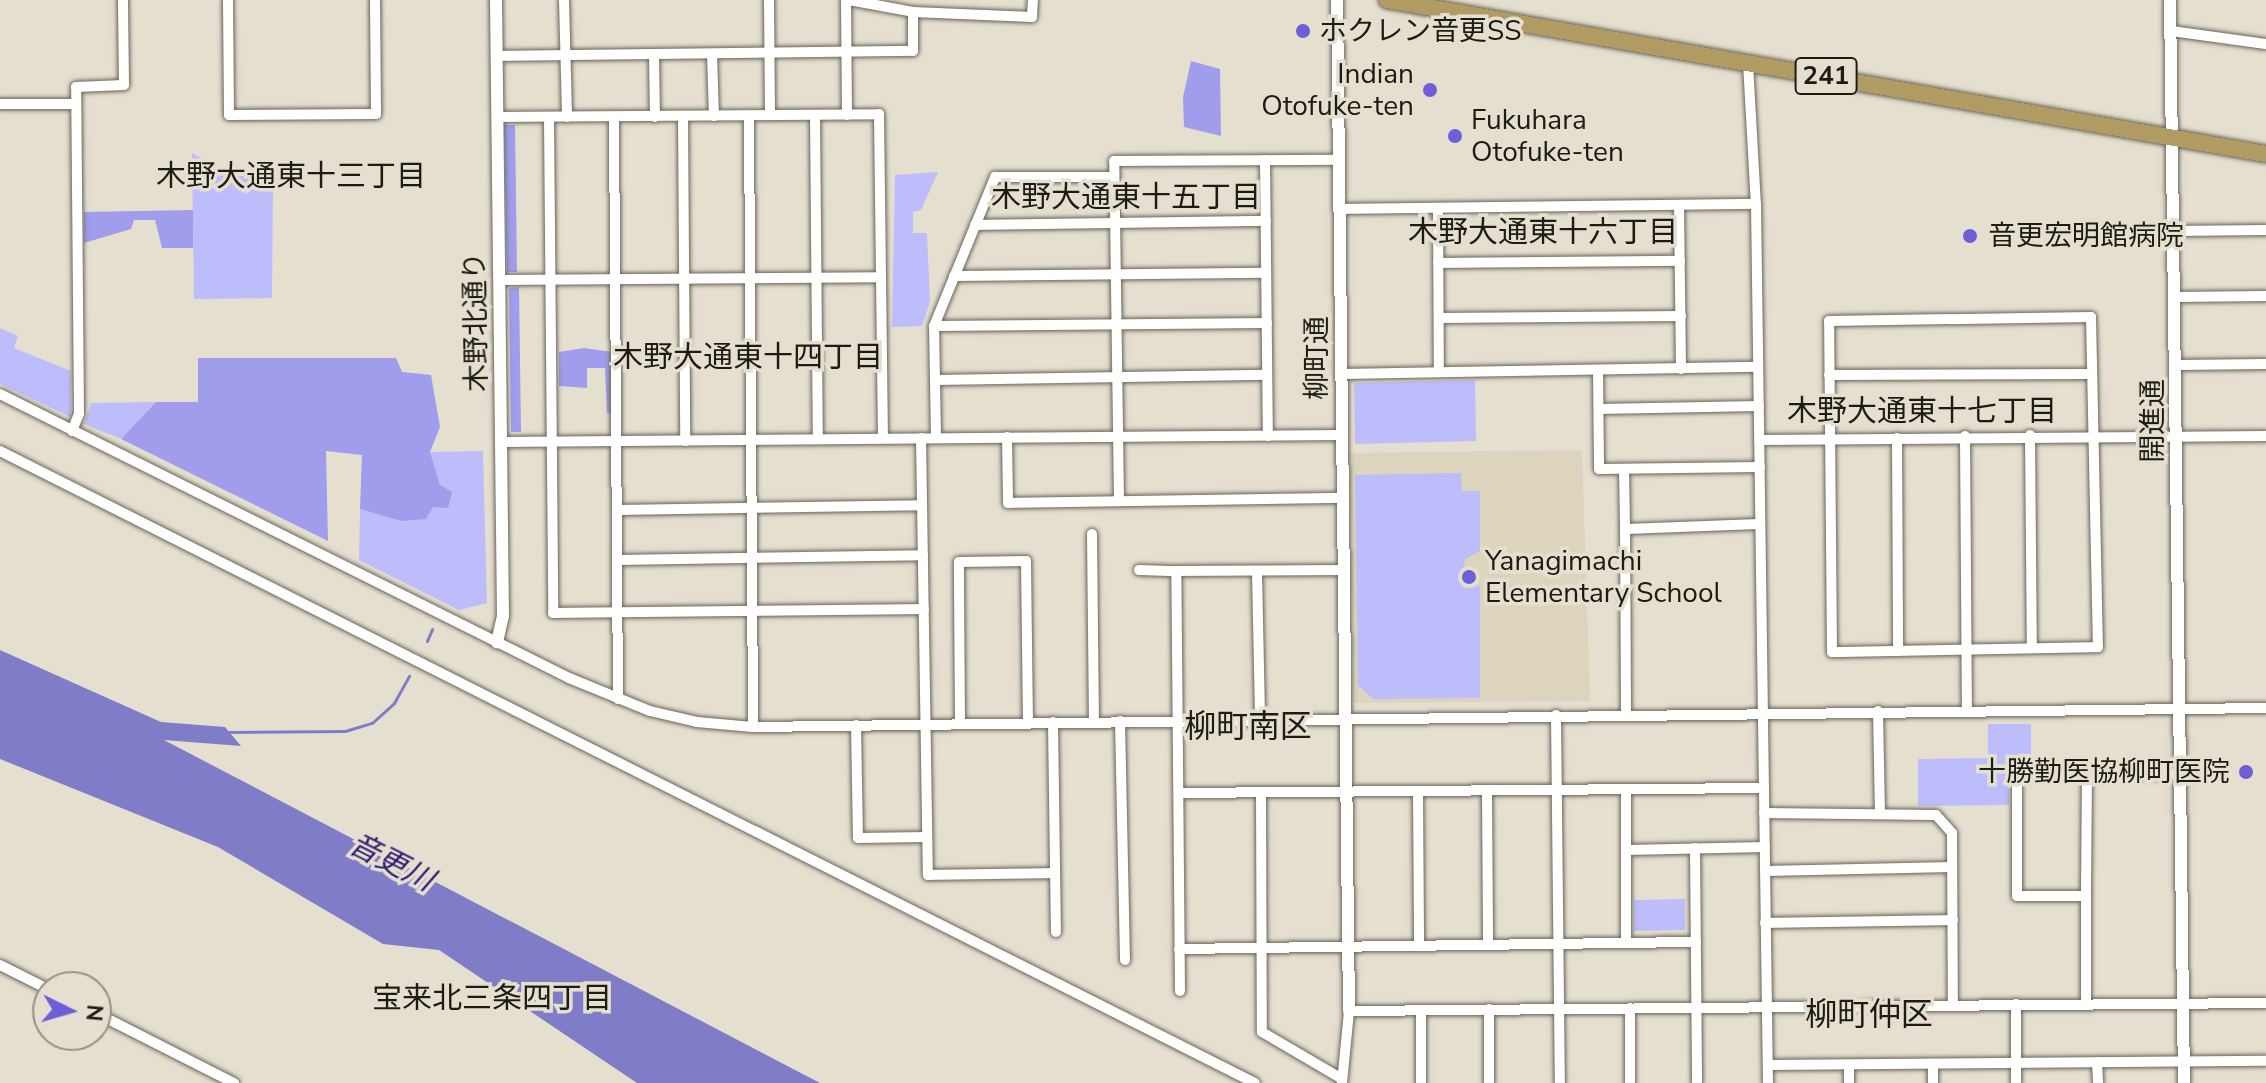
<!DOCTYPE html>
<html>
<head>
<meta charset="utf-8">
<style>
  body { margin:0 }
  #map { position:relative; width:2266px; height:1083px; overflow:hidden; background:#e5dfd0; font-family:"Nunito Sans","Noto Sans JP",sans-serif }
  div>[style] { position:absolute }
  .built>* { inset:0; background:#dcd4bd }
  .green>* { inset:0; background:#bdbdfb }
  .forest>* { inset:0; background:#9f9dec }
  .water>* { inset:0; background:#807dc8 }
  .stream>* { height:3px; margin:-1.5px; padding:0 1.5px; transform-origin:1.5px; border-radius:1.5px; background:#807dc8 }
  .roads { filter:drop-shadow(0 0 2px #6a6558) drop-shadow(0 0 2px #6a6558) }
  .minor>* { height:10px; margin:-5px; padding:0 5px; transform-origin:5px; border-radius:5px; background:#fff }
  .tertiary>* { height:12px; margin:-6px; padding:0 6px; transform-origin:6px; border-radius:6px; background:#fff }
  .trunk>* { height:16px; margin:-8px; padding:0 8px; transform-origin:8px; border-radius:8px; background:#b09c63 }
  .dots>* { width:22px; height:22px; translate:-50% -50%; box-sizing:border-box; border:4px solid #e5dfd0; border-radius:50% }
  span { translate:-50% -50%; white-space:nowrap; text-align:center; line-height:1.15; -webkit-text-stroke:7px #e5dfd0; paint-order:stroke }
  .shield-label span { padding:2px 6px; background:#e5dfd0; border:2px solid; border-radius:6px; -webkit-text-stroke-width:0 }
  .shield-label { font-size:26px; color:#1d1b15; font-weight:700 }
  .poi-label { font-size:28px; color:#1d1b15 }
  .left { translate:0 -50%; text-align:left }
  .right { translate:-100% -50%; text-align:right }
  .street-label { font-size:28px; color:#1d1b15 }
  .neighbourhood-label { font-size:30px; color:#1d1b15 }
  .water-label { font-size:30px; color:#2d1872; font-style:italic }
  .quarter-label { font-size:32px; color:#1d1b15 }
  .north { position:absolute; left:32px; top:971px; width:80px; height:80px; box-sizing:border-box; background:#e5dfd0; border:2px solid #959185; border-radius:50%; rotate:95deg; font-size:22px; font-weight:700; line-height:32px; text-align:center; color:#1d1b15 }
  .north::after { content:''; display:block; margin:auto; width:28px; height:36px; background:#6e5fd9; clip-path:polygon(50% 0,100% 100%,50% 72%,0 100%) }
</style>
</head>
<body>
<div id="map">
  <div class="built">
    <i style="clip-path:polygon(1582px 450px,1590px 701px,1354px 703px,1350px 453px)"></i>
  </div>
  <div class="green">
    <i style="clip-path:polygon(192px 153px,232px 176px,273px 176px,272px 298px,194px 299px)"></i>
    <i style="clip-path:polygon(938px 172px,921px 210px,913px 212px,913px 233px,927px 233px,930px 302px,922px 326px,892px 327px,895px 175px)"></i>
    <i style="clip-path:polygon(0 328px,18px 336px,14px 348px,71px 371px,71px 417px,0 384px)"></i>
    <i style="clip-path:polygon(1475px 380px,1476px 441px,1355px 444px,1354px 383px)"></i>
    <i style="clip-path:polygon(156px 402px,121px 439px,84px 424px,91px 403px)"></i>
    <i style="clip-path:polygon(483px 451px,487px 603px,459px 610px,359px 560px,360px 509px,401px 521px,440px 485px,430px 452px)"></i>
    <i style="clip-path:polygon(1461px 473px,1462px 491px,1480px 491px,1480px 551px,1465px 559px,1463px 571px,1480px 587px,1480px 698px,1373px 699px,1358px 685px,1355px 475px)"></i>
    <i style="clip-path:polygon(1988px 724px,2031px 724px,2031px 768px,2009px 768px,2009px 805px,1918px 806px,1918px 759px,1988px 758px)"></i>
    <i style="clip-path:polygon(1685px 899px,1685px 930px,1634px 931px,1634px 900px)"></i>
  </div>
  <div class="forest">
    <i style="clip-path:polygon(1191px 61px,1220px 69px,1221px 136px,1184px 127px,1183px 97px)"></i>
    <i style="clip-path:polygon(504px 125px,515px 125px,517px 272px,507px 272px)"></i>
    <i style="clip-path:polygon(193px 210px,193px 248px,162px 248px,155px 220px,134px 220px,131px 229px,84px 243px,84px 212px)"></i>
    <i style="clip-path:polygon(519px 287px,521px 432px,511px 432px,509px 288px)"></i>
    <i style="clip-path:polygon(584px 348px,612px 352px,614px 414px,607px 413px,605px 368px,587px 368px,587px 388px,559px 386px,559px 352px)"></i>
    <i style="clip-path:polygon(198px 358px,396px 358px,402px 372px,431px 375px,440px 427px,430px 452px,440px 485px,452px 492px,448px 508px,433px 507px,426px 519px,401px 521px,360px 509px,362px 455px,326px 451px,328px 541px,121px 439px,156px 402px,198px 402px)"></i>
  </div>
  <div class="water">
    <i style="clip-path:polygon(0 650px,161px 722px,225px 727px,241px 746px,164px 740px,820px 1083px,637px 1083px,439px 950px,383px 944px,218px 847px,0 759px)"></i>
  </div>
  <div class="stream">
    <i style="left:427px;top:641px;width:13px;rotate:-67deg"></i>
    <i style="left:225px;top:732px;width:120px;rotate:-0.5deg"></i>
    <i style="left:345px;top:731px;width:28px;rotate:-17deg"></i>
    <i style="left:372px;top:723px;width:30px;rotate:-42deg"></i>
    <i style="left:394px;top:703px;width:31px;rotate:-61deg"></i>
  </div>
  <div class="roads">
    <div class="minor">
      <i style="left:228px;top:0;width:115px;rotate:89.5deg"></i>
      <i style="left:229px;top:115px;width:147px;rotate:-0.4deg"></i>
      <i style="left:376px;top:114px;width:114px;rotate:-90.5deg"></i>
      <i style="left:564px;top:0;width:117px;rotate:88.5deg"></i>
      <i style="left:769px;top:0;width:115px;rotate:89.5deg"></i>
      <i style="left:846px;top:0;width:115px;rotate:89.5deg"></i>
      <i style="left:849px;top:0;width:65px;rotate:10.6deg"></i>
      <i style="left:913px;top:12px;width:119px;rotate:2.4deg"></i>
      <i style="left:1032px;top:17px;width:17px;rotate:-87deg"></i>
      <i style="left:2171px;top:31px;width:96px;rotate:7.8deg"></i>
      <i style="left:712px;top:54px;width:62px;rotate:88.2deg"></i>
      <i style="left:654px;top:55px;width:62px;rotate:89.1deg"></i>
      <i style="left:496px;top:56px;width:417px;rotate:-0.7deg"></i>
      <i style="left:913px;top:51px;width:39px;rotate:-90deg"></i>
      <i style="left:1748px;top:63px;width:141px;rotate:86.8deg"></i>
      <i style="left:1756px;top:204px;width:879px;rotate:89.22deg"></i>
      <i style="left:0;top:104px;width:76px"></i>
      <i style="left:815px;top:115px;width:324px;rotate:89.5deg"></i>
      <i style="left:683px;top:116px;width:325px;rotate:89.6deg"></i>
      <i style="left:749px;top:116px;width:611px;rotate:89.62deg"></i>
      <i style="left:497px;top:117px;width:382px;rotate:-0.4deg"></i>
      <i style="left:879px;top:114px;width:324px;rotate:89.3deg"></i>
      <i style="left:614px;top:117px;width:582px;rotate:89.61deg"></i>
      <i style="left:549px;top:118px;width:495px;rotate:89.5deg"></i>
      <i style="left:553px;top:613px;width:371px;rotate:-0.6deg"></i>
      <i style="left:1265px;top:160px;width:276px;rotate:89.4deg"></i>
      <i style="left:1679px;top:205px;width:164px;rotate:89.3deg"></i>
      <i style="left:1438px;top:208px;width:164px;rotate:89.7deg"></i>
      <i style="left:1339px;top:209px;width:417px;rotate:-0.7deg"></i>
      <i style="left:975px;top:225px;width:291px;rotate:-0.8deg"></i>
      <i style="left:2173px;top:231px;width:93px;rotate:-0.6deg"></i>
      <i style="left:1438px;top:263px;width:242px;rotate:-0.5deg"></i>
      <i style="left:954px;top:276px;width:312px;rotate:-0.6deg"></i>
      <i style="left:499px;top:280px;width:382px;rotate:-0.4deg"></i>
      <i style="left:2175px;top:297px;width:91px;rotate:-0.6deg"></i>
      <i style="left:2091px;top:317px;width:330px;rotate:88.8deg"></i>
      <i style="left:2098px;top:647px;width:266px;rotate:178.9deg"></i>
      <i style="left:1832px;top:652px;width:331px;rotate:-90.5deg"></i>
      <i style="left:1829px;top:321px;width:262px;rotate:-0.9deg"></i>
      <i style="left:1439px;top:318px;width:242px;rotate:-0.5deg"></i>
      <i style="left:934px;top:326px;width:333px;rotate:-0.5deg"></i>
      <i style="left:2177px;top:365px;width:89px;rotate:-0.6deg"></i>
      <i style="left:1598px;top:370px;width:99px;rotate:89.4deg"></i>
      <i style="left:1599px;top:469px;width:161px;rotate:-0.7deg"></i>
      <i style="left:1342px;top:374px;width:416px;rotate:-1deg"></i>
      <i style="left:1829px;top:375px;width:263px;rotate:-0.2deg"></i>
      <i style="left:935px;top:380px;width:332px;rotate:-0.9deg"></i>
      <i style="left:0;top:394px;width:636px;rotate:26.52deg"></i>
      <i style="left:569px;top:678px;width:87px;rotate:22.2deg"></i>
      <i style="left:650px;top:711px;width:48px;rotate:13.2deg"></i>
      <i style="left:697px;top:722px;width:56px;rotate:5.1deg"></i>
      <i style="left:753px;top:727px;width:1513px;rotate:-0.72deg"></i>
      <i style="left:1599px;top:409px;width:160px;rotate:-1.1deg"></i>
      <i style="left:72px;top:431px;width:18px;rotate:-68deg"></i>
      <i style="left:79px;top:414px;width:327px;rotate:-90.5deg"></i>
      <i style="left:76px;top:87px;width:48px;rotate:-2.4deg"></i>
      <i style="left:124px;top:85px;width:85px;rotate:-90.7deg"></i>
      <i style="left:2030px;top:435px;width:213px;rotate:89.5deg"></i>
      <i style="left:1965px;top:436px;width:273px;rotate:89.6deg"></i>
      <i style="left:1007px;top:437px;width:66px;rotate:89.1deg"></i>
      <i style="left:1008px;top:503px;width:334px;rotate:-0.9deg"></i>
      <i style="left:921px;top:438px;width:437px;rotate:89.1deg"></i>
      <i style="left:928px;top:875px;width:127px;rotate:-0.9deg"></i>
      <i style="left:936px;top:438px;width:112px;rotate:-91deg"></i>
      <i style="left:934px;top:326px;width:161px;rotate:-67.7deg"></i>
      <i style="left:995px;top:177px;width:119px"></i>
      <i style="left:1897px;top:438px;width:213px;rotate:89.7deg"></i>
      <i style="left:1759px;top:440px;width:507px;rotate:-0.45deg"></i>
      <i style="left:501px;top:442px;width:841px;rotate:-0.48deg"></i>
      <i style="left:0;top:451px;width:1405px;rotate:26.73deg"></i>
      <i style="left:1624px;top:469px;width:60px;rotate:89deg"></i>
      <i style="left:1119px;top:501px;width:340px;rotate:-90.8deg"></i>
      <i style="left:1114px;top:161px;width:224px;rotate:-0.3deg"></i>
      <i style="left:617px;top:510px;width:305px;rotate:-0.9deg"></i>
      <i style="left:1092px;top:534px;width:187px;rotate:89.4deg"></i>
      <i style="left:617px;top:560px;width:306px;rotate:-0.9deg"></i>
      <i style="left:1139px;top:570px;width:37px;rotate:2deg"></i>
      <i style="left:1257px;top:572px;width:146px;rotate:88.8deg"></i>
      <i style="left:1878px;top:711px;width:102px;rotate:88.9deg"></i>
      <i style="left:1626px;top:714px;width:185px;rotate:-90.3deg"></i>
      <i style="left:1625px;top:529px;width:135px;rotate:-2.1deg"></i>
      <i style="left:1556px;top:715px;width:368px;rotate:89.4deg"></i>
      <i style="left:1120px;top:721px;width:239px;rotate:88.8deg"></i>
      <i style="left:1053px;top:722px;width:210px;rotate:89.2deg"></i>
      <i style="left:960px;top:724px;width:162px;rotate:-90.4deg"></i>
      <i style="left:959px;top:562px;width:67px;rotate:-0.9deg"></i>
      <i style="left:1026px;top:561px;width:162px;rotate:89.3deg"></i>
      <i style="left:856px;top:725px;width:113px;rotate:89deg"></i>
      <i style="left:858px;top:838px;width:69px;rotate:-0.8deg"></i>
      <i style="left:2087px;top:775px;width:121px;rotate:90.5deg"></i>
      <i style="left:2086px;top:896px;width:69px;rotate:180deg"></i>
      <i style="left:2017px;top:896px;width:121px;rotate:-90deg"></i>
      <i style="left:2017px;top:775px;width:162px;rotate:-0.4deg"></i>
      <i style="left:1626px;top:789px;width:154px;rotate:90deg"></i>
      <i style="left:1418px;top:791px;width:154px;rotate:89.6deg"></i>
      <i style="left:1487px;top:791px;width:154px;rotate:89.6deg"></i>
      <i style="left:1261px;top:792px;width:240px;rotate:89.8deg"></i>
      <i style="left:1262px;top:1032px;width:93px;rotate:30.4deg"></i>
      <i style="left:1179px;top:793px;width:585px;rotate:-0.49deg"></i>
      <i style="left:1764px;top:813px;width:172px;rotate:0.7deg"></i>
      <i style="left:1936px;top:815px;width:24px;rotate:48deg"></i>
      <i style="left:1952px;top:833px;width:171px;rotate:89.7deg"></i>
      <i style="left:1695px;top:848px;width:235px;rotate:89.5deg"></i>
      <i style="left:1626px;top:850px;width:139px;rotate:-1.2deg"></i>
      <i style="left:1765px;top:871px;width:187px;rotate:-1.2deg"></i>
      <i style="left:2086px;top:896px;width:108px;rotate:90deg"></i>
      <i style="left:1765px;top:923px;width:188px;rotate:-0.9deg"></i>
      <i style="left:1179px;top:949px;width:517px;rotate:-0.78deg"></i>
      <i style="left:0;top:965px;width:54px;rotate:26.6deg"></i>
      <i style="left:1180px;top:991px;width:420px;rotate:-90.5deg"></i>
      <i style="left:1176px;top:571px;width:167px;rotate:-0.3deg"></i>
      <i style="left:2016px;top:1004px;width:79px;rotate:90deg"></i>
      <i style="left:1630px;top:1008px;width:75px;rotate:90deg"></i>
      <i style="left:1421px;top:1011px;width:72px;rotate:90deg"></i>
      <i style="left:96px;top:1013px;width:155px;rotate:26.9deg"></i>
      <i style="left:2097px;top:1062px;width:21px;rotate:87deg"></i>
      <i style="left:1768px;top:1065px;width:498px;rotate:-0.5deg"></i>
      <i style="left:1933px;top:1065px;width:18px;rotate:90deg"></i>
      <i style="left:1849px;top:1067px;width:16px;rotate:90deg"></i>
      <i style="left:1342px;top:1083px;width:72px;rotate:-84.4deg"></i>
      <i style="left:1349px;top:1011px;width:917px;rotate:-0.5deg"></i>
      <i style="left:1489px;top:1083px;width:74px;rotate:-90deg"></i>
    </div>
    <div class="tertiary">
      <i style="left:496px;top:0;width:616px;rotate:89.35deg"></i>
      <i style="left:503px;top:616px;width:27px;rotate:103deg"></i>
      <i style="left:1337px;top:0;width:1011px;rotate:89.32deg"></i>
      <i style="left:2170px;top:0;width:1083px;rotate:89.26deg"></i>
    </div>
    <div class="trunk">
      <i style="left:1387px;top:0;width:892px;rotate:9.94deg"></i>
    </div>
  </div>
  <div class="dots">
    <i style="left:1303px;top:31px;background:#6e5fd9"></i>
    <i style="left:1430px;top:90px;background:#6e5fd9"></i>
    <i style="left:1455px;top:136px;background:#6e5fd9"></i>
    <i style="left:1970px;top:236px;background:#6e5fd9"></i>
    <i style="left:1469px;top:577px;background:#6e5fd9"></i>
    <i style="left:2246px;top:772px;background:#6e5fd9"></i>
  </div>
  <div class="shield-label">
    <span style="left:1826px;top:76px">241</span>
  </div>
  <div class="poi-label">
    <span class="left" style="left:1319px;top:31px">ホクレン音更SS</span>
    <span class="right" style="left:1414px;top:90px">Indian<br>Otofuke-ten</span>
    <span class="left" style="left:1471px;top:136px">Fukuhara<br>Otofuke-ten</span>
    <span class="left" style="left:1988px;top:236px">音更宏明館病院</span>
    <span class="left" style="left:1485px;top:577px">Yanagimachi<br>Elementary School</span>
    <span class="right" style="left:2230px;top:772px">十勝勤医協柳町医院</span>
  </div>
  <div class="street-label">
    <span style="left:476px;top:322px;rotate:-91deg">木野北通り</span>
    <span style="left:1317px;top:358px;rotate:-90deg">柳町通</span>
    <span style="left:2153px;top:421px;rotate:-90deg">開進通</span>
  </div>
  <div class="neighbourhood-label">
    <span style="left:291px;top:177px">木野大通東十三丁目</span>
    <span style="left:1126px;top:198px">木野大通東十五丁目</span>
    <span style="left:1543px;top:233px">木野大通東十六丁目</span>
    <span style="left:748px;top:358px">木野大通東十四丁目</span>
    <span style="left:1922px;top:412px">木野大通東十七丁目</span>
    <span style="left:492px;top:999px">宝来北三条四丁目</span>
  </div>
  <div class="water-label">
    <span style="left:391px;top:863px;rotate:27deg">音更川</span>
  </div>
  <div class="quarter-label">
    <span style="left:1248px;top:727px">柳町南区</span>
    <span style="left:1869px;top:1015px">柳町仲区</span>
  </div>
  <div class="north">N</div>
</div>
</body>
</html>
